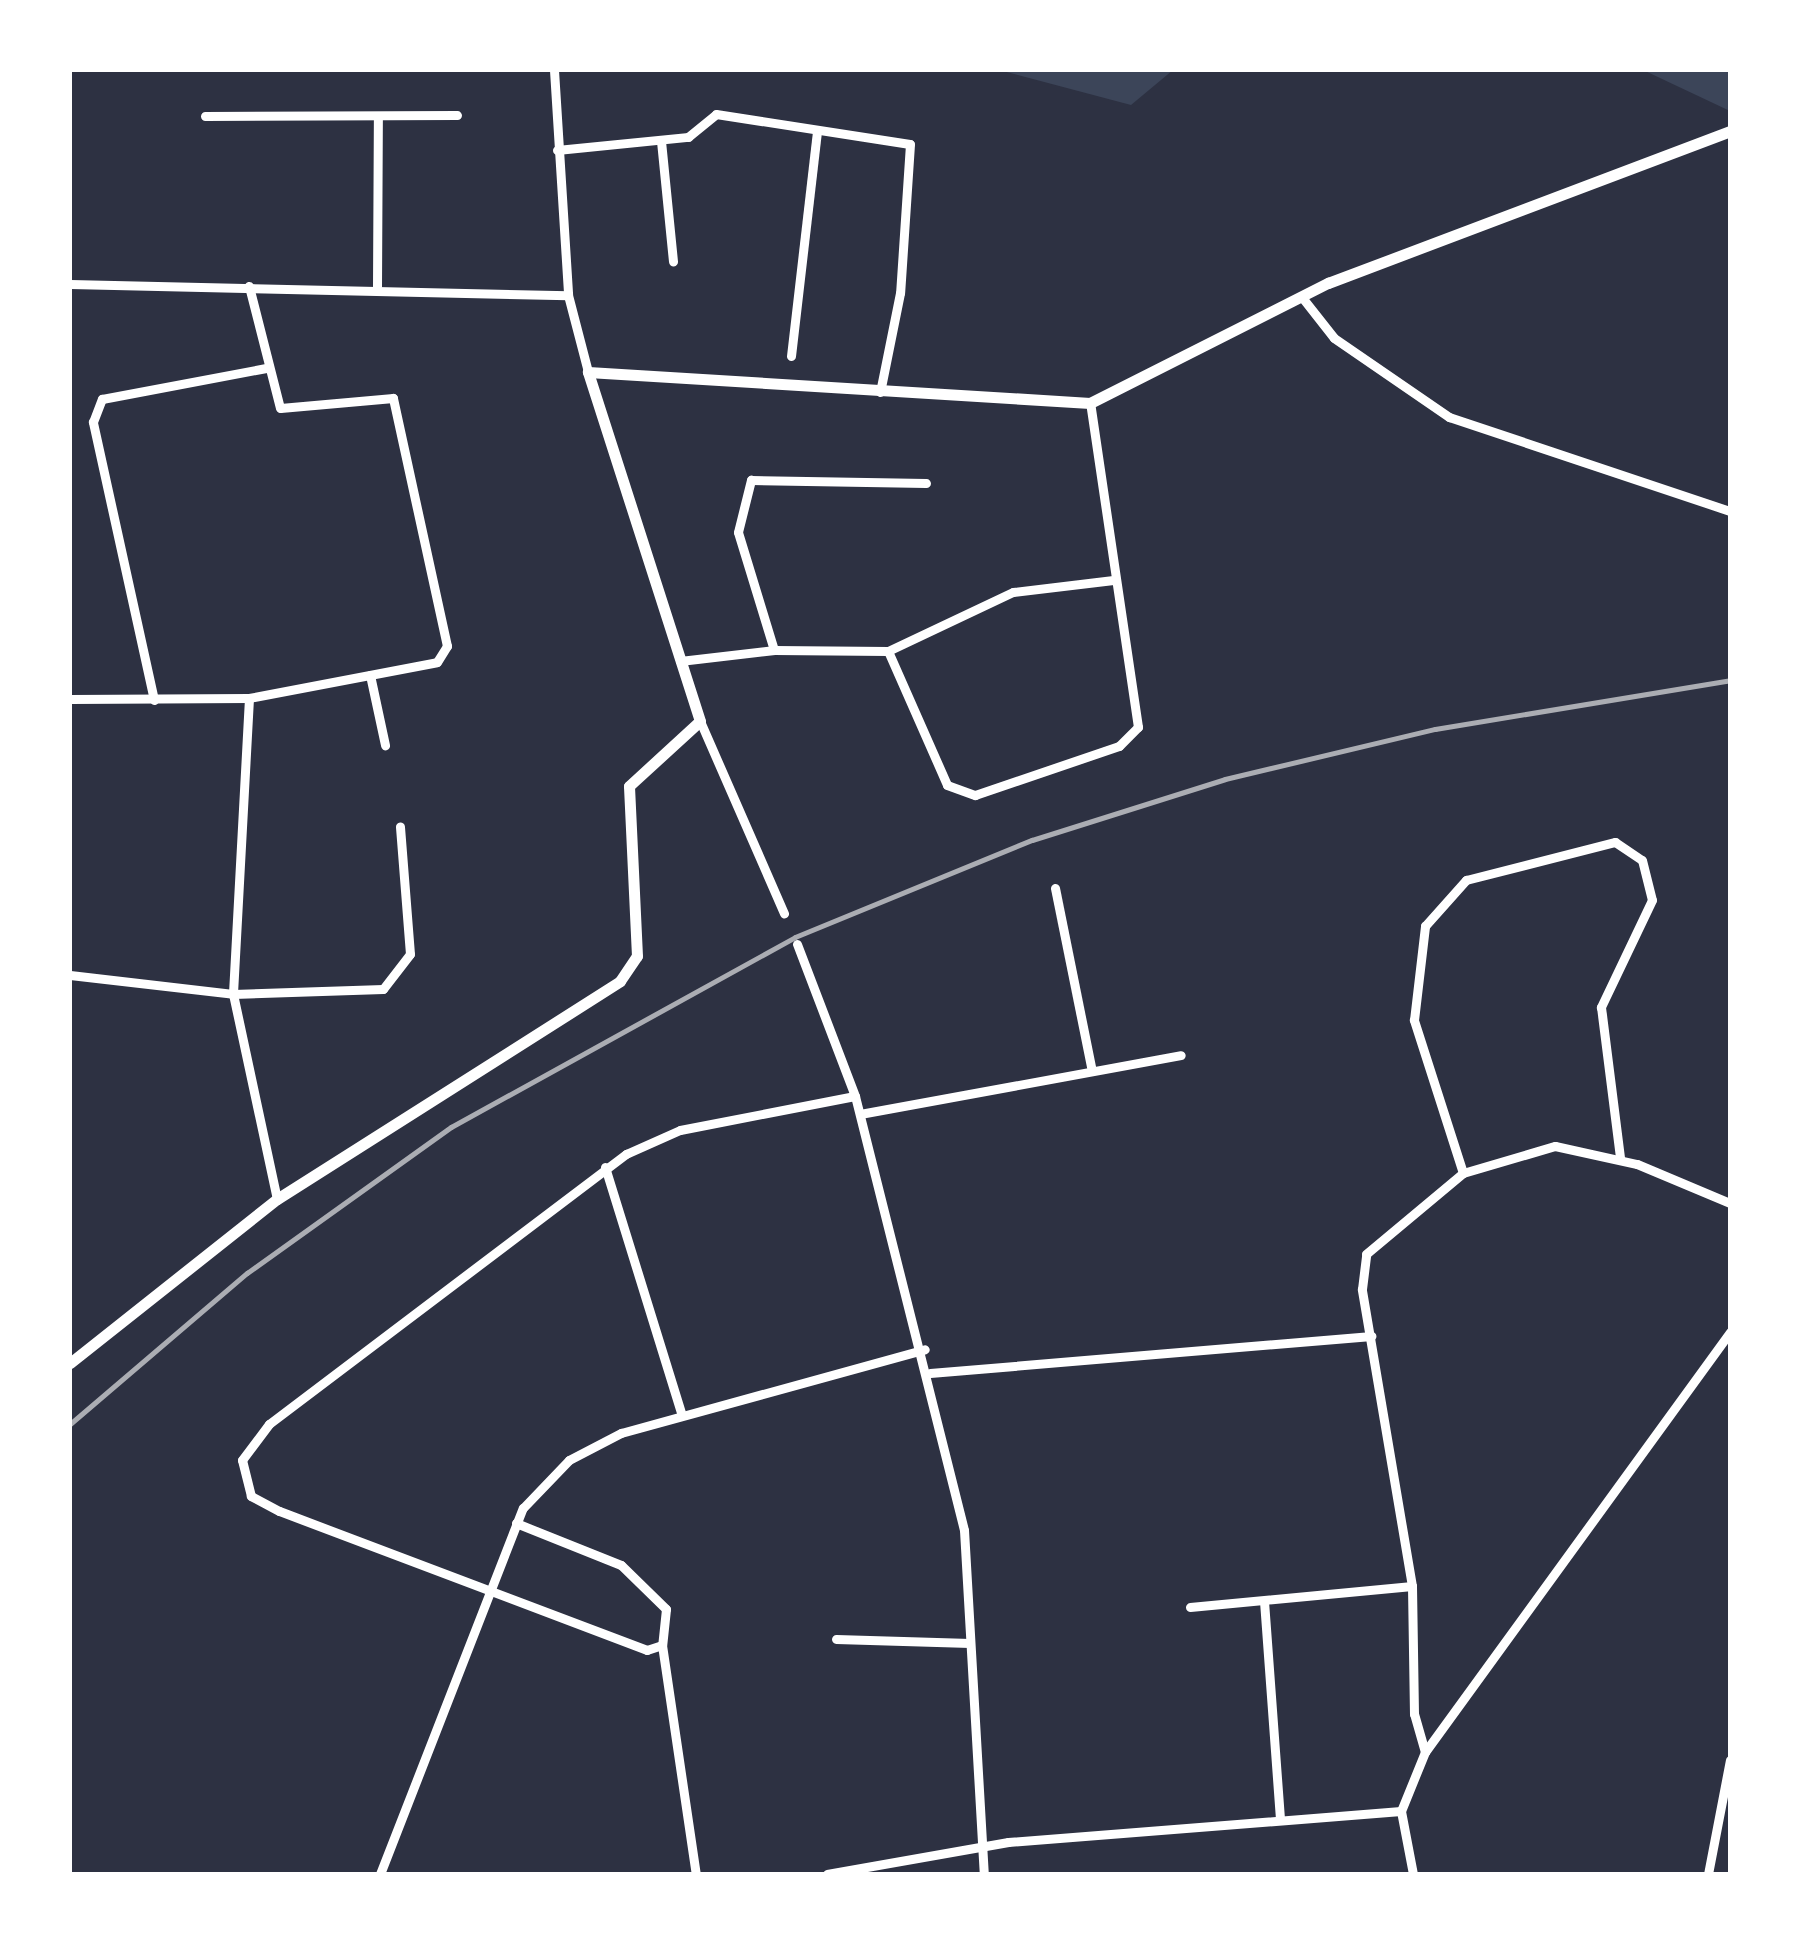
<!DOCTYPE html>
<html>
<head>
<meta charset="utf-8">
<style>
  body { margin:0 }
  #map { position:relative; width:1800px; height:1944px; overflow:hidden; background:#2d3142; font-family:Roboto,sans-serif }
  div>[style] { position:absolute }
  .green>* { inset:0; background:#3c4559 }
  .minor>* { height:9px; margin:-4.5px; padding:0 4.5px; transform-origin:4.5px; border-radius:4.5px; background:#fff }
  .tertiary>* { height:11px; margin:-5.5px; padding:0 5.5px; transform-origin:5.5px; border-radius:5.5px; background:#fff }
  .rail>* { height:5px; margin:-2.5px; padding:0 2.5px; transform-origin:2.5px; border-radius:2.5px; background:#abadb3 }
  span { translate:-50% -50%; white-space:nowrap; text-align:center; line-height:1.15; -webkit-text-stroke:8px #fff; paint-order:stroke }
  .frame { position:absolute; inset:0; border:72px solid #fff; pointer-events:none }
</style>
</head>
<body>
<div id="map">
  <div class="green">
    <i style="clip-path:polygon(999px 70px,1173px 70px,1131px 105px)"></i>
    <i style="clip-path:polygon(1643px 70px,1730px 70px,1730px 111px)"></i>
  </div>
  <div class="minor">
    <i style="left:554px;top:70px;width:225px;rotate:86.4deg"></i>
    <i style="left:568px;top:295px;width:80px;rotate:75.4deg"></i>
    <i style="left:205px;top:116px;width:252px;rotate:-0.2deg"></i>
    <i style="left:661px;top:141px;width:121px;rotate:84.3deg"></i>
    <i style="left:557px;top:150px;width:132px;rotate:-5.7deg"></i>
    <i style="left:688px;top:137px;width:36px;rotate:-39deg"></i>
    <i style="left:716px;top:114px;width:196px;rotate:8.8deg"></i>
    <i style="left:910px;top:144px;width:149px;rotate:93.8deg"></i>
    <i style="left:900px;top:293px;width:101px;rotate:101.4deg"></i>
    <i style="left:70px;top:284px;width:498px;rotate:1.3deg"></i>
    <i style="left:377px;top:286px;width:170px;rotate:-89.7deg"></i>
    <i style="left:1301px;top:296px;width:53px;rotate:51.8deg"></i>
    <i style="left:1334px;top:338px;width:140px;rotate:34.5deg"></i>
    <i style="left:1449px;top:417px;width:296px;rotate:18.5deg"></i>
    <i style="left:791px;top:356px;width:227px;rotate:-83.4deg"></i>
    <i style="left:774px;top:650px;width:114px;rotate:0.5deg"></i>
    <i style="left:888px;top:651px;width:146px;rotate:66.2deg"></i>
    <i style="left:947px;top:785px;width:30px;rotate:20deg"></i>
    <i style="left:975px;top:795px;width:152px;rotate:-18.8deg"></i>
    <i style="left:1119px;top:746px;width:27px;rotate:-45deg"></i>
    <i style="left:1138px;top:727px;width:328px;rotate:-98.4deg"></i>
    <i style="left:888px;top:651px;width:138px;rotate:-25.3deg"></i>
    <i style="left:1013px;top:592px;width:101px;rotate:-6.8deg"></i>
    <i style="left:680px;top:661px;width:95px;rotate:-6.7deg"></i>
    <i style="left:774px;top:650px;width:123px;rotate:-107deg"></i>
    <i style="left:738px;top:532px;width:54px;rotate:-76deg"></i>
    <i style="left:751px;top:480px;width:175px;rotate:1deg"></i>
    <i style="left:370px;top:675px;width:72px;rotate:77.9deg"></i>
    <i style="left:249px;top:698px;width:296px;rotate:93.1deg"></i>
    <i style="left:233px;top:994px;width:210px;rotate:77.9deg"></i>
    <i style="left:70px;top:699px;width:179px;rotate:-0.3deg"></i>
    <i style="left:249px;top:698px;width:191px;rotate:-10.8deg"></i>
    <i style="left:437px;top:662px;width:19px;rotate:-58deg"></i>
    <i style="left:447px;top:646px;width:254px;rotate:-102.3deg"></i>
    <i style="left:393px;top:398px;width:113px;rotate:174.9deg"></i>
    <i style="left:280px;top:408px;width:126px;rotate:-104.3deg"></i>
    <i style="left:154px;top:700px;width:285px;rotate:-102.4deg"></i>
    <i style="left:93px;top:422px;width:25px;rotate:-69deg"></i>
    <i style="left:102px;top:399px;width:167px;rotate:-10.7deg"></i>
    <i style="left:700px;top:721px;width:210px;rotate:66.4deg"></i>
    <i style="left:1055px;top:888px;width:183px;rotate:78.6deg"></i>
    <i style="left:797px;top:944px;width:163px;rotate:69.1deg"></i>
    <i style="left:855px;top:1096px;width:447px;rotate:75.9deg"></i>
    <i style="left:964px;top:1530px;width:345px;rotate:86.7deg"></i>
    <i style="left:70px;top:975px;width:164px;rotate:6.6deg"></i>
    <i style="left:233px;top:994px;width:150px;rotate:-1.9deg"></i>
    <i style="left:383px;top:989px;width:44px;rotate:-52.4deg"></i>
    <i style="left:410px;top:954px;width:128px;rotate:-94.5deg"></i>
    <i style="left:860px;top:1114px;width:326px;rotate:-10.4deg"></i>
    <i style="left:605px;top:1167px;width:260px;rotate:72.8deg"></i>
    <i style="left:1463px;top:1173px;width:161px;rotate:-107.8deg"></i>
    <i style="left:1414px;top:1020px;width:95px;rotate:-83.3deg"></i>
    <i style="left:1425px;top:926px;width:62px;rotate:-48.3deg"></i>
    <i style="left:1466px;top:880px;width:154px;rotate:-14.3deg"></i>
    <i style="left:1615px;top:842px;width:32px;rotate:34deg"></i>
    <i style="left:1642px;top:860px;width:41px;rotate:76deg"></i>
    <i style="left:1652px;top:900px;width:119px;rotate:115.5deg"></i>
    <i style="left:1601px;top:1007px;width:152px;rotate:82.8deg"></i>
    <i style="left:930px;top:1373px;width:443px;rotate:-4.8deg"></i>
    <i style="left:516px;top:1523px;width:113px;rotate:21.8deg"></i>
    <i style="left:621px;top:1565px;width:63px;rotate:44.4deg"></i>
    <i style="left:666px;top:1609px;width:36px;rotate:96deg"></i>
    <i style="left:662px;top:1645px;width:232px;rotate:81.6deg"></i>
    <i style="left:1264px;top:1601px;width:219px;rotate:85.8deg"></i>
    <i style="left:1190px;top:1607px;width:223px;rotate:-5.4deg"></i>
    <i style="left:836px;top:1639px;width:134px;rotate:1.7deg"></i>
    <i style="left:662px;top:1645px;width:16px;rotate:162deg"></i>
    <i style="left:647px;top:1650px;width:393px;rotate:-159.3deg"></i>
    <i style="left:279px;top:1511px;width:32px;rotate:-152deg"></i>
    <i style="left:251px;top:1496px;width:37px;rotate:-104deg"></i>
    <i style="left:242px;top:1460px;width:45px;rotate:-53.1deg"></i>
    <i style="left:269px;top:1424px;width:448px;rotate:-37.1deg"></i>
    <i style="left:626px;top:1154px;width:59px;rotate:-24deg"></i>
    <i style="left:680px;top:1130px;width:178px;rotate:-11deg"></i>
    <i style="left:1425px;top:1752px;width:40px;rotate:-106deg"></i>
    <i style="left:1414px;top:1714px;width:128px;rotate:-90.9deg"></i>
    <i style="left:1412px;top:1586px;width:301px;rotate:-99.6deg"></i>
    <i style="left:1362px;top:1289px;width:35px;rotate:-83deg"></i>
    <i style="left:1366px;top:1254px;width:126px;rotate:-39.9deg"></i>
    <i style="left:1463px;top:1173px;width:96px;rotate:-16.4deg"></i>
    <i style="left:1555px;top:1146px;width:84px;rotate:12.4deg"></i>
    <i style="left:1637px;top:1164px;width:101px;rotate:22.8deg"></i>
    <i style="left:380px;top:1874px;width:393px;rotate:-68.7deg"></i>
    <i style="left:523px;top:1508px;width:66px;rotate:-46.2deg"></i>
    <i style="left:569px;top:1460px;width:59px;rotate:-27.4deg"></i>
    <i style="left:621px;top:1433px;width:315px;rotate:-15.4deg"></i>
    <i style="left:827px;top:1874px;width:184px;rotate:-10deg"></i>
    <i style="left:1008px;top:1842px;width:394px;rotate:-4.5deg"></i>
    <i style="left:1413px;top:1874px;width:64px;rotate:-100.8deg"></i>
    <i style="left:1401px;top:1811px;width:64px;rotate:-67.9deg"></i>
    <i style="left:1425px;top:1752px;width:519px;rotate:-54.01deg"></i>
    <i style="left:1708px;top:1874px;width:116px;rotate:-79.1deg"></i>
  </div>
  <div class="tertiary">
    <i style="left:70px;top:1363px;width:264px;rotate:-38.4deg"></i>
    <i style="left:277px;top:1199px;width:406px;rotate:-32.4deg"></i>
    <i style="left:620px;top:981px;width:30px;rotate:-56deg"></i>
    <i style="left:637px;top:956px;width:170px;rotate:-92.7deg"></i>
    <i style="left:629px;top:786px;width:96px;rotate:-42.5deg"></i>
    <i style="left:700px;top:721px;width:367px;rotate:-107.8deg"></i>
    <i style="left:588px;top:372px;width:503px;rotate:3.53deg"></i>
    <i style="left:1090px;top:403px;width:267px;rotate:-26.8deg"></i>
    <i style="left:1328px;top:283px;width:430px;rotate:-20.7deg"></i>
  </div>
  <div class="rail">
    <i style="left:70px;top:1424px;width:233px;rotate:-40.5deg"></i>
    <i style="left:247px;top:1273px;width:251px;rotate:-35.6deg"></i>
    <i style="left:451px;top:1127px;width:393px;rotate:-28.9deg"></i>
    <i style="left:795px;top:937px;width:256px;rotate:-22.3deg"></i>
    <i style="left:1032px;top:840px;width:202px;rotate:-17.5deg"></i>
    <i style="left:1225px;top:779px;width:216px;rotate:-13.4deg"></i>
    <i style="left:1435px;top:729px;width:299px;rotate:-9.4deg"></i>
  </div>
  <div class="frame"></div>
</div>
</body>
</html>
